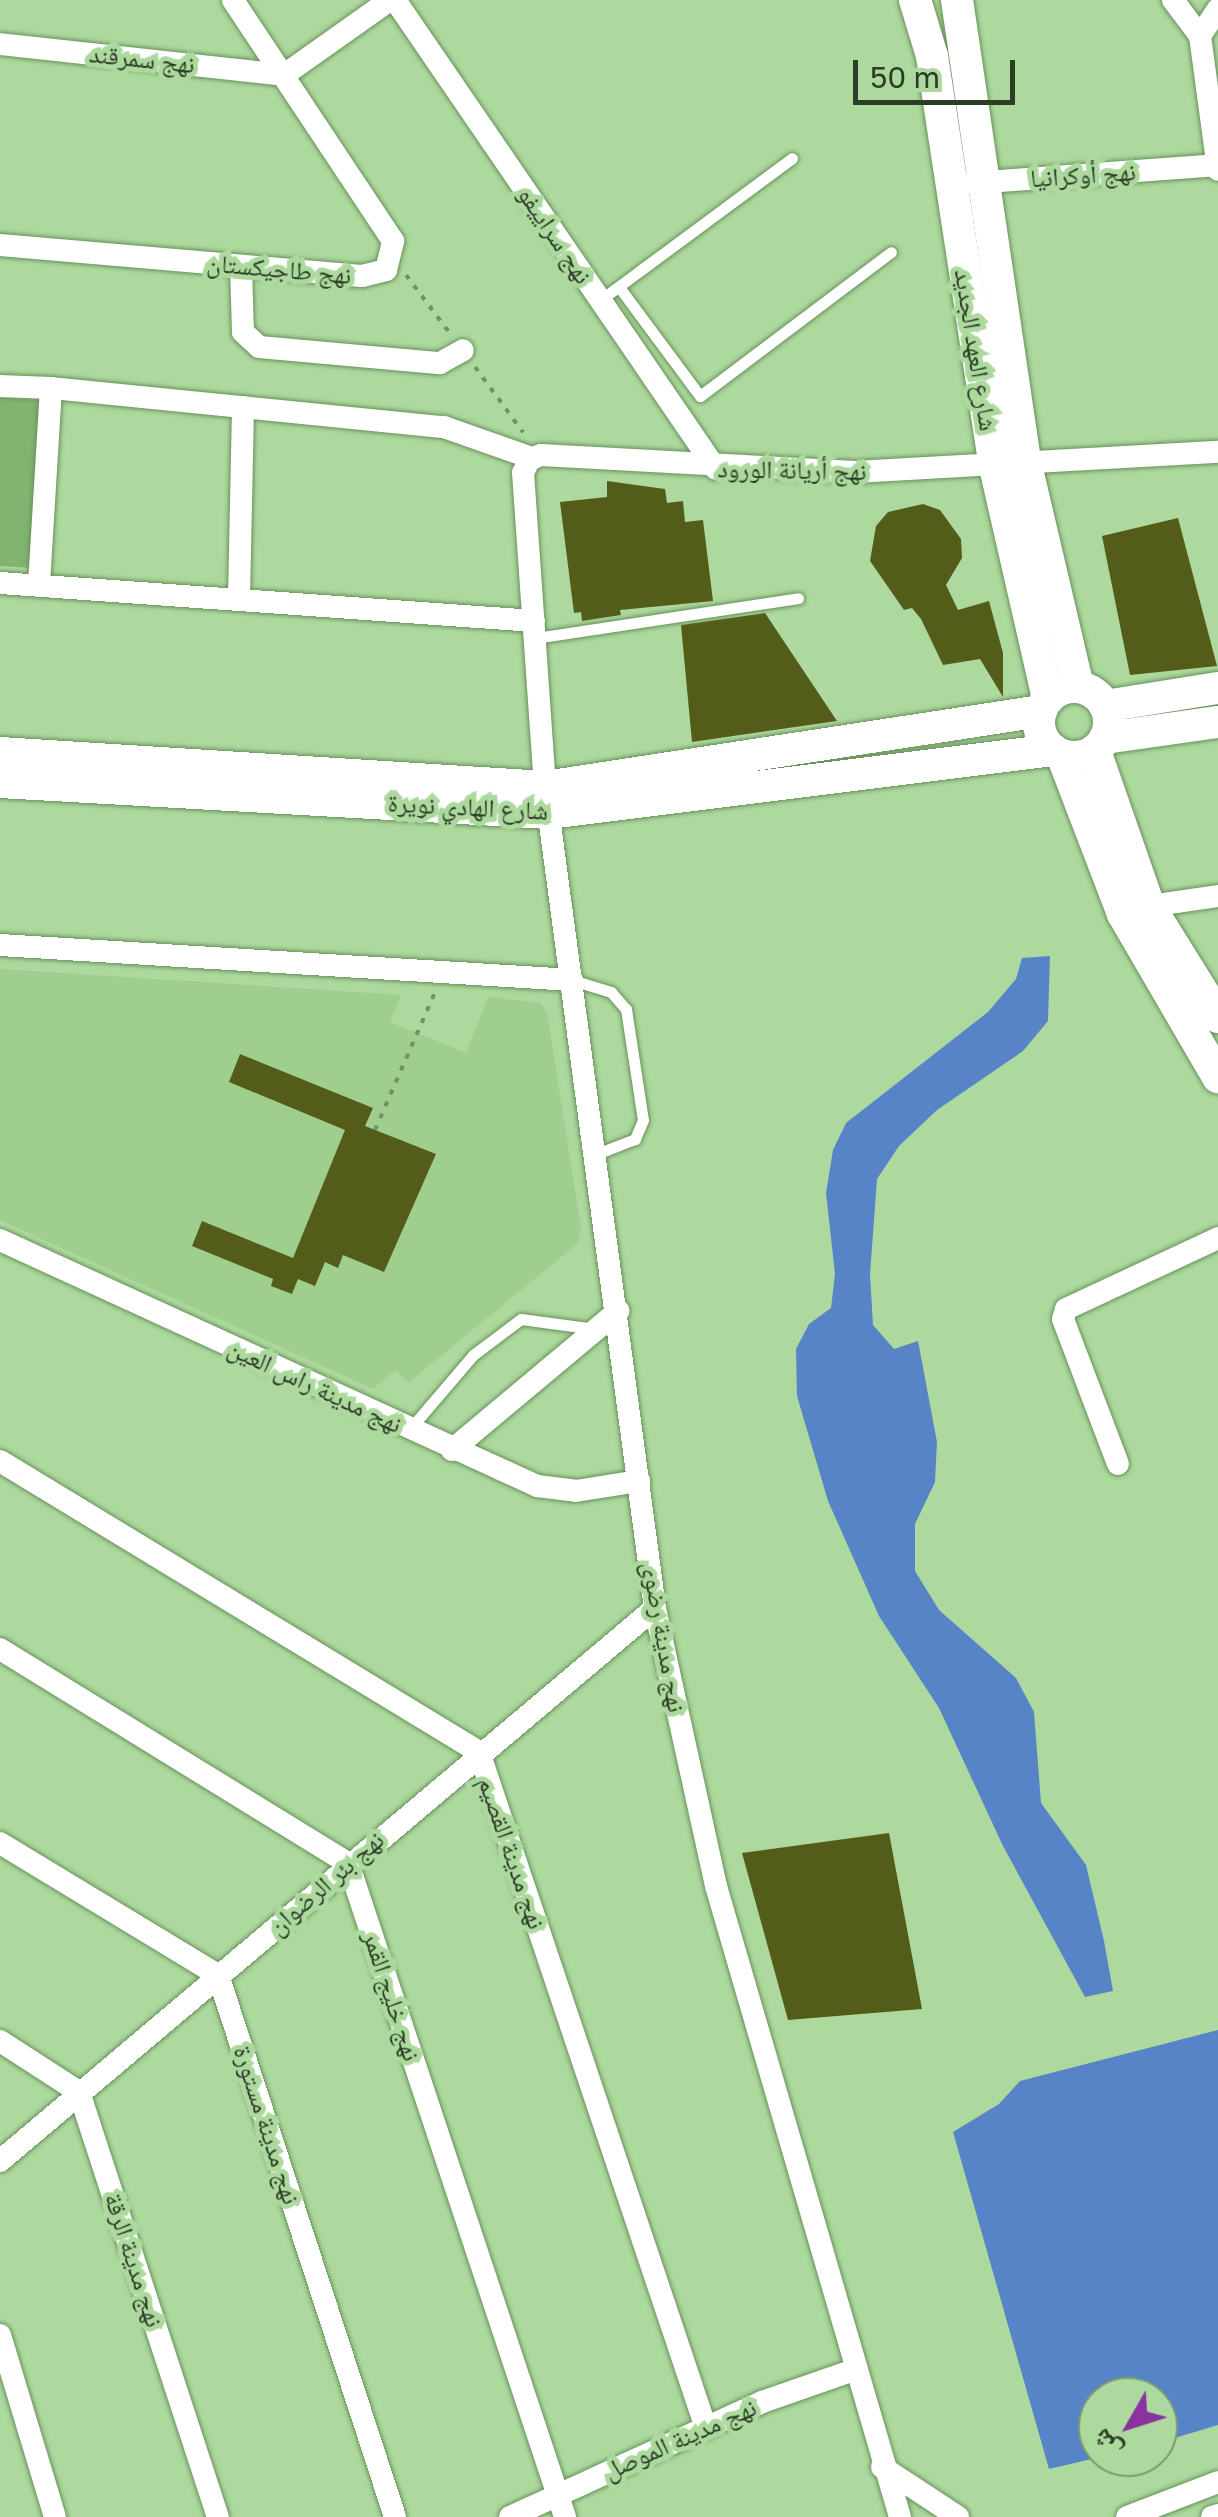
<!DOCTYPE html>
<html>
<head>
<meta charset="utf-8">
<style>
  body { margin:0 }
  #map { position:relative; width:1218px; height:2517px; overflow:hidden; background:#add99e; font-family:"Golos Text","Noto Naskh Arabic",sans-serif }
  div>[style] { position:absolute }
  .built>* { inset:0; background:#9fce8e }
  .green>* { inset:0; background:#82b471 }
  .water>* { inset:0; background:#5684c7 }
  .building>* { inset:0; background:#535d19 }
  .path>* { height:4px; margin-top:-2px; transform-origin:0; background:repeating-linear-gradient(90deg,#729167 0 5px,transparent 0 13px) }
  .roads { filter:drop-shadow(0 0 2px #68915a) drop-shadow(0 0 2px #68915a) }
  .service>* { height:11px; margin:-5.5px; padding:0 5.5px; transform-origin:5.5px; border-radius:5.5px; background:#fff }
  .minor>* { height:22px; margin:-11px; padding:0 11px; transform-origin:11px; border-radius:11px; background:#fff }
  .secondary>* { height:32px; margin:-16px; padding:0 16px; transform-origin:16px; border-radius:16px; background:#fff }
  .secondary>.ring { margin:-16px; padding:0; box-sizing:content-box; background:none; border:32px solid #fff; border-radius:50% }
  span { translate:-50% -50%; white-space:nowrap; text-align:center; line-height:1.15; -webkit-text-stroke:10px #add99e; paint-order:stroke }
  .street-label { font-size:25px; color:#2c3d26 }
  .north { position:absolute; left:1078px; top:2377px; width:100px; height:100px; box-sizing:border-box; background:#add99e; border:2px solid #799b6e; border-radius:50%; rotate:231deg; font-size:28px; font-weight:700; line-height:40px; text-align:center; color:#2c3d26 }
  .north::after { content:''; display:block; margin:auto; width:35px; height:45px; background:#8833a0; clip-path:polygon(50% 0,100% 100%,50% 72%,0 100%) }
  .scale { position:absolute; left:853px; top:60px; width:162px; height:45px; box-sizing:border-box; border:5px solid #2c3d26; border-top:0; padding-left:12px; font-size:30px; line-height:35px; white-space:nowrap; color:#2c3d26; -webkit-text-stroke:8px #add99e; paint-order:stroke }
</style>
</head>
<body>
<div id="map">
  <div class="built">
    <i style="clip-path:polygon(0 969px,401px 995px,390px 1022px,466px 1053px,488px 997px,540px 1003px,547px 1012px,581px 1229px,577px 1244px,408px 1383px,396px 1369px,373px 1389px,0 1220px)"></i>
  </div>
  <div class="green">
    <i style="clip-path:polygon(0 398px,40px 400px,31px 568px,0 566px)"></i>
  </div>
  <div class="water">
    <i style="clip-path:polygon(1050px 956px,1048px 1021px,1023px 1051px,937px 1110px,899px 1146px,877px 1179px,870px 1274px,873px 1325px,894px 1349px,918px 1341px,937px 1442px,935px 1482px,915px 1524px,915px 1571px,939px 1610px,1016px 1678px,1034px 1712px,1041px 1803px,1086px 1865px,1104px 1941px,1113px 1991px,1085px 1997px,1003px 1846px,939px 1708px,879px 1616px,828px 1501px,797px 1396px,796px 1349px,809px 1324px,831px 1308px,835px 1274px,826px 1193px,833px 1150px,846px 1123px,988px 1012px,1016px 979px,1022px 958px)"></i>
    <i style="clip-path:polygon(1218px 2030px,1218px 2425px,1158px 2443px,1158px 2397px,1098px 2397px,1100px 2457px,1049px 2469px,953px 2132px,999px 2104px,1020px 2081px)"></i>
  </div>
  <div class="building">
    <i style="clip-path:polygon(607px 481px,665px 489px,667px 503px,683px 501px,685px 522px,703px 520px,713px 601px,620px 610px,621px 615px,582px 621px,581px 612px,574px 613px,560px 502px,607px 497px)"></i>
    <i style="clip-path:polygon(923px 504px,940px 510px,961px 539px,962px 558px,946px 585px,958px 610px,989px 601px,1003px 653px,1003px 697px,980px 659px,943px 665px,921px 619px,912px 608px,904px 610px,870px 561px,876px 526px,888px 512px)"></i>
    <i style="clip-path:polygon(1178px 518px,1217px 666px,1130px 675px,1102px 536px)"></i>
    <i style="clip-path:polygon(765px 613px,837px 721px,692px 742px,681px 625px)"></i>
    <i style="clip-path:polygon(240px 1054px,373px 1108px,365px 1126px,436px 1154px,384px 1272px,343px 1255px,338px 1268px,325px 1262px,315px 1286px,298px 1279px,292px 1294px,271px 1286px,273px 1279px,192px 1246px,202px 1221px,293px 1258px,345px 1130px,229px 1082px)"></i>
    <i style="clip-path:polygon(889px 1833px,922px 2009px,788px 2020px,742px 1853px)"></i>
  </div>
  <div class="path">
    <i style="left:406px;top:275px;width:71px;rotate:53deg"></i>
    <i style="left:475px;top:367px;width:81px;rotate:53.6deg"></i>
    <i style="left:375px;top:1130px;width:150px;rotate:-66.5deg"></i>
  </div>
  <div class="roads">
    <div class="service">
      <i style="left:619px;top:287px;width:136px;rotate:53.4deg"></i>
      <i style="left:700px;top:396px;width:239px;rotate:-37deg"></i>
      <i style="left:599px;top:301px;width:240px;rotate:-36.5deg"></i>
      <i style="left:535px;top:638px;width:266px;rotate:-8.6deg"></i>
      <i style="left:572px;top:980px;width:41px;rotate:17.1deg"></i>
      <i style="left:611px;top:992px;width:23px;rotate:49deg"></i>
      <i style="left:626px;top:1009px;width:112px;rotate:81.3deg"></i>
      <i style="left:643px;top:1120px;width:21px;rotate:113deg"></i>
      <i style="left:635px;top:1139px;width:44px;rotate:158.7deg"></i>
      <i style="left:409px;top:1430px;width:99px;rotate:-49.5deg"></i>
      <i style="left:473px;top:1355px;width:60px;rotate:-36.9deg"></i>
      <i style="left:521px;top:1319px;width:75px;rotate:7.7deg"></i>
    </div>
    <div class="minor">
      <i style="left:395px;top:0;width:568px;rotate:55.61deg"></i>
      <i style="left:1173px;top:0;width:45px;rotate:53.1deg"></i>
      <i style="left:1218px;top:9px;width:32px;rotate:124deg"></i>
      <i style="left:1200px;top:36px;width:135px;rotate:82.3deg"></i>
      <i style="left:0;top:44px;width:286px;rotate:6.2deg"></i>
      <i style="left:284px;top:75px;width:130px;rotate:-35.3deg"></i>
      <i style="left:973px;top:183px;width:246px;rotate:-4.2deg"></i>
      <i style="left:0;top:245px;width:363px;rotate:4.9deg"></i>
      <i style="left:362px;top:276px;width:25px;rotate:-14deg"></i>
      <i style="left:386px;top:270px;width:30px;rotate:-76deg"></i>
      <i style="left:393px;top:241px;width:289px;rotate:-123.6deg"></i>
      <i style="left:241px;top:266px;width:66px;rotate:88.3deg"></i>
      <i style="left:243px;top:332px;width:22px;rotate:43deg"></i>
      <i style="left:259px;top:347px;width:182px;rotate:5.1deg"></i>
      <i style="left:440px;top:363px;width:26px;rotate:-29deg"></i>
      <i style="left:0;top:386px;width:51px;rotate:2.2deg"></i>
      <i style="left:51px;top:388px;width:197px;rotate:93.5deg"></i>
      <i style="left:51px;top:388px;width:395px;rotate:5.7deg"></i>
      <i style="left:444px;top:427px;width:93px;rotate:19.4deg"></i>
      <i style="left:0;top:583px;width:535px;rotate:4.07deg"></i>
      <i style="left:239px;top:599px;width:192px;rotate:-88.8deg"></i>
      <i style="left:1149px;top:906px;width:70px;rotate:-8.2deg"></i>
      <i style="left:0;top:945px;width:573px;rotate:3.5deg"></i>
      <i style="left:0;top:1240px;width:591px;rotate:24.61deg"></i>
      <i style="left:537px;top:1486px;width:39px;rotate:7deg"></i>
      <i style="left:576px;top:1491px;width:64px;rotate:-9deg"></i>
      <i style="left:452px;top:1450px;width:217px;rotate:-39.9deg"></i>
      <i style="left:0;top:1461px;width:560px;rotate:31.28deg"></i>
      <i style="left:479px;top:1752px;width:713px;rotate:71.44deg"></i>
      <i style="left:1118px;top:1464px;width:155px;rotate:-110.8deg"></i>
      <i style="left:1063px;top:1319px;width:10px;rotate:-73deg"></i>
      <i style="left:1066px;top:1309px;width:168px;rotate:-25deg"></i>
      <i style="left:0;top:1649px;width:409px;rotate:31.6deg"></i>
      <i style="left:348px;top:1863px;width:689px;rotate:71.64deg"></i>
      <i style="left:0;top:1843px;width:255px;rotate:31.2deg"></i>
      <i style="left:218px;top:1975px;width:570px;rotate:71.91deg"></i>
      <i style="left:0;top:2041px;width:94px;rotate:32.8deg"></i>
      <i style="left:79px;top:2092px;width:447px;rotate:71.9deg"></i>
      <i style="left:0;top:2161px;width:857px;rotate:-40.17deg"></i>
      <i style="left:0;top:2335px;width:190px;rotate:73.2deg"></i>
      <i style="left:882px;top:2467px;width:91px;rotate:33.3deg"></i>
      <i style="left:510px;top:2517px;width:277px;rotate:-24.5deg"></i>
      <i style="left:762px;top:2402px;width:97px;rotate:-19.2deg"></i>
      <i style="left:900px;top:2517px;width:657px;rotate:-106.26deg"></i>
      <i style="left:716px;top:1886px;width:285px;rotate:-102.4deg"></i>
      <i style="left:655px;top:1608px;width:828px;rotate:-97.63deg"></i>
      <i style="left:545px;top:787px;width:315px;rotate:-94deg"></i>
      <i style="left:523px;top:473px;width:14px;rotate:-65deg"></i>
      <i style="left:529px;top:460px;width:13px;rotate:-23deg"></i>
      <i style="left:541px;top:455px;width:314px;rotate:3.1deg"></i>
      <i style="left:855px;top:472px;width:364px;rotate:-3.2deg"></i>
      <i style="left:1127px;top:2517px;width:97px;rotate:-21deg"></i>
      <i style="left:1212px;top:2517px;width:6px;rotate:-18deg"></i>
    </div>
    <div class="secondary">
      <i style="left:915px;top:0;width:59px;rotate:73.1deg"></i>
      <i style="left:932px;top:56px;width:416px;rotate:81.3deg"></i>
      <i style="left:995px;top:467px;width:238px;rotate:77.1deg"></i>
      <i style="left:957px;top:0;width:470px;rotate:81.6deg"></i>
      <i style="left:1026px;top:465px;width:228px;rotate:76.8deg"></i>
      <i class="ring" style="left:1039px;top:687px;width:38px;height:38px"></i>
      <i style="left:1105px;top:706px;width:114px;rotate:-9.1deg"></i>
      <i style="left:1105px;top:738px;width:114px;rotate:-8.1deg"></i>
      <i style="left:1095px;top:751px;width:164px;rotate:70.8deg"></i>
      <i style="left:1149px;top:906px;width:131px;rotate:58.1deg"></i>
      <i style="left:0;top:753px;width:546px;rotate:3.57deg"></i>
      <i style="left:545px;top:787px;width:502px;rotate:-8.71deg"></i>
      <i style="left:1062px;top:755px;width:170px;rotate:69deg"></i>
      <i style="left:1123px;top:914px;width:189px;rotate:59.8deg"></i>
      <i style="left:0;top:782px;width:550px;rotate:3.23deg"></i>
      <i style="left:549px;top:813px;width:508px;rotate:-7.13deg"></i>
    </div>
  </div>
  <div class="street-label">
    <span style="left:142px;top:59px;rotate:6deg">نهج سمرقند</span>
    <span style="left:1083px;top:175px;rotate:-4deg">نهج أوكرانيا</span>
    <span style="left:555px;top:235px;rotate:56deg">نهج سراييفو</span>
    <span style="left:279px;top:269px;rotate:5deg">نهج طاجيكستان</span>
    <span style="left:976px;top:350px;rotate:81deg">شارع العهد الجديد</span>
    <span style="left:792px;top:470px;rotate:1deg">نهج أريانة الورود</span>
    <span style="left:468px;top:807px;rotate:3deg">شارع الهادي نويرة</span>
    <span style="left:315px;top:1386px;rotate:25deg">نهج مدينة راس العين</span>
    <span style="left:664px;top:1637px;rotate:80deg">نهج مدينة رضوى</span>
    <span style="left:512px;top:1853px;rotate:71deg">نهج مدينة القصيم</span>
    <span style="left:326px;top:1883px;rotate:-41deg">نهج بئر الرضوان</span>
    <span style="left:392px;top:1996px;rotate:72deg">نهج خليج القمر</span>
    <span style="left:267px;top:2125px;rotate:72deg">نهج مدينة مستورة</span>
    <span style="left:134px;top:2260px;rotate:72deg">نهج مدينة الرقة</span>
    <span style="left:680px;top:2439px;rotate:-24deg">نهج مدينة الموصل</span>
  </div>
  <div class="north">ش</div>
  <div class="scale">50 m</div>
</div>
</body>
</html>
